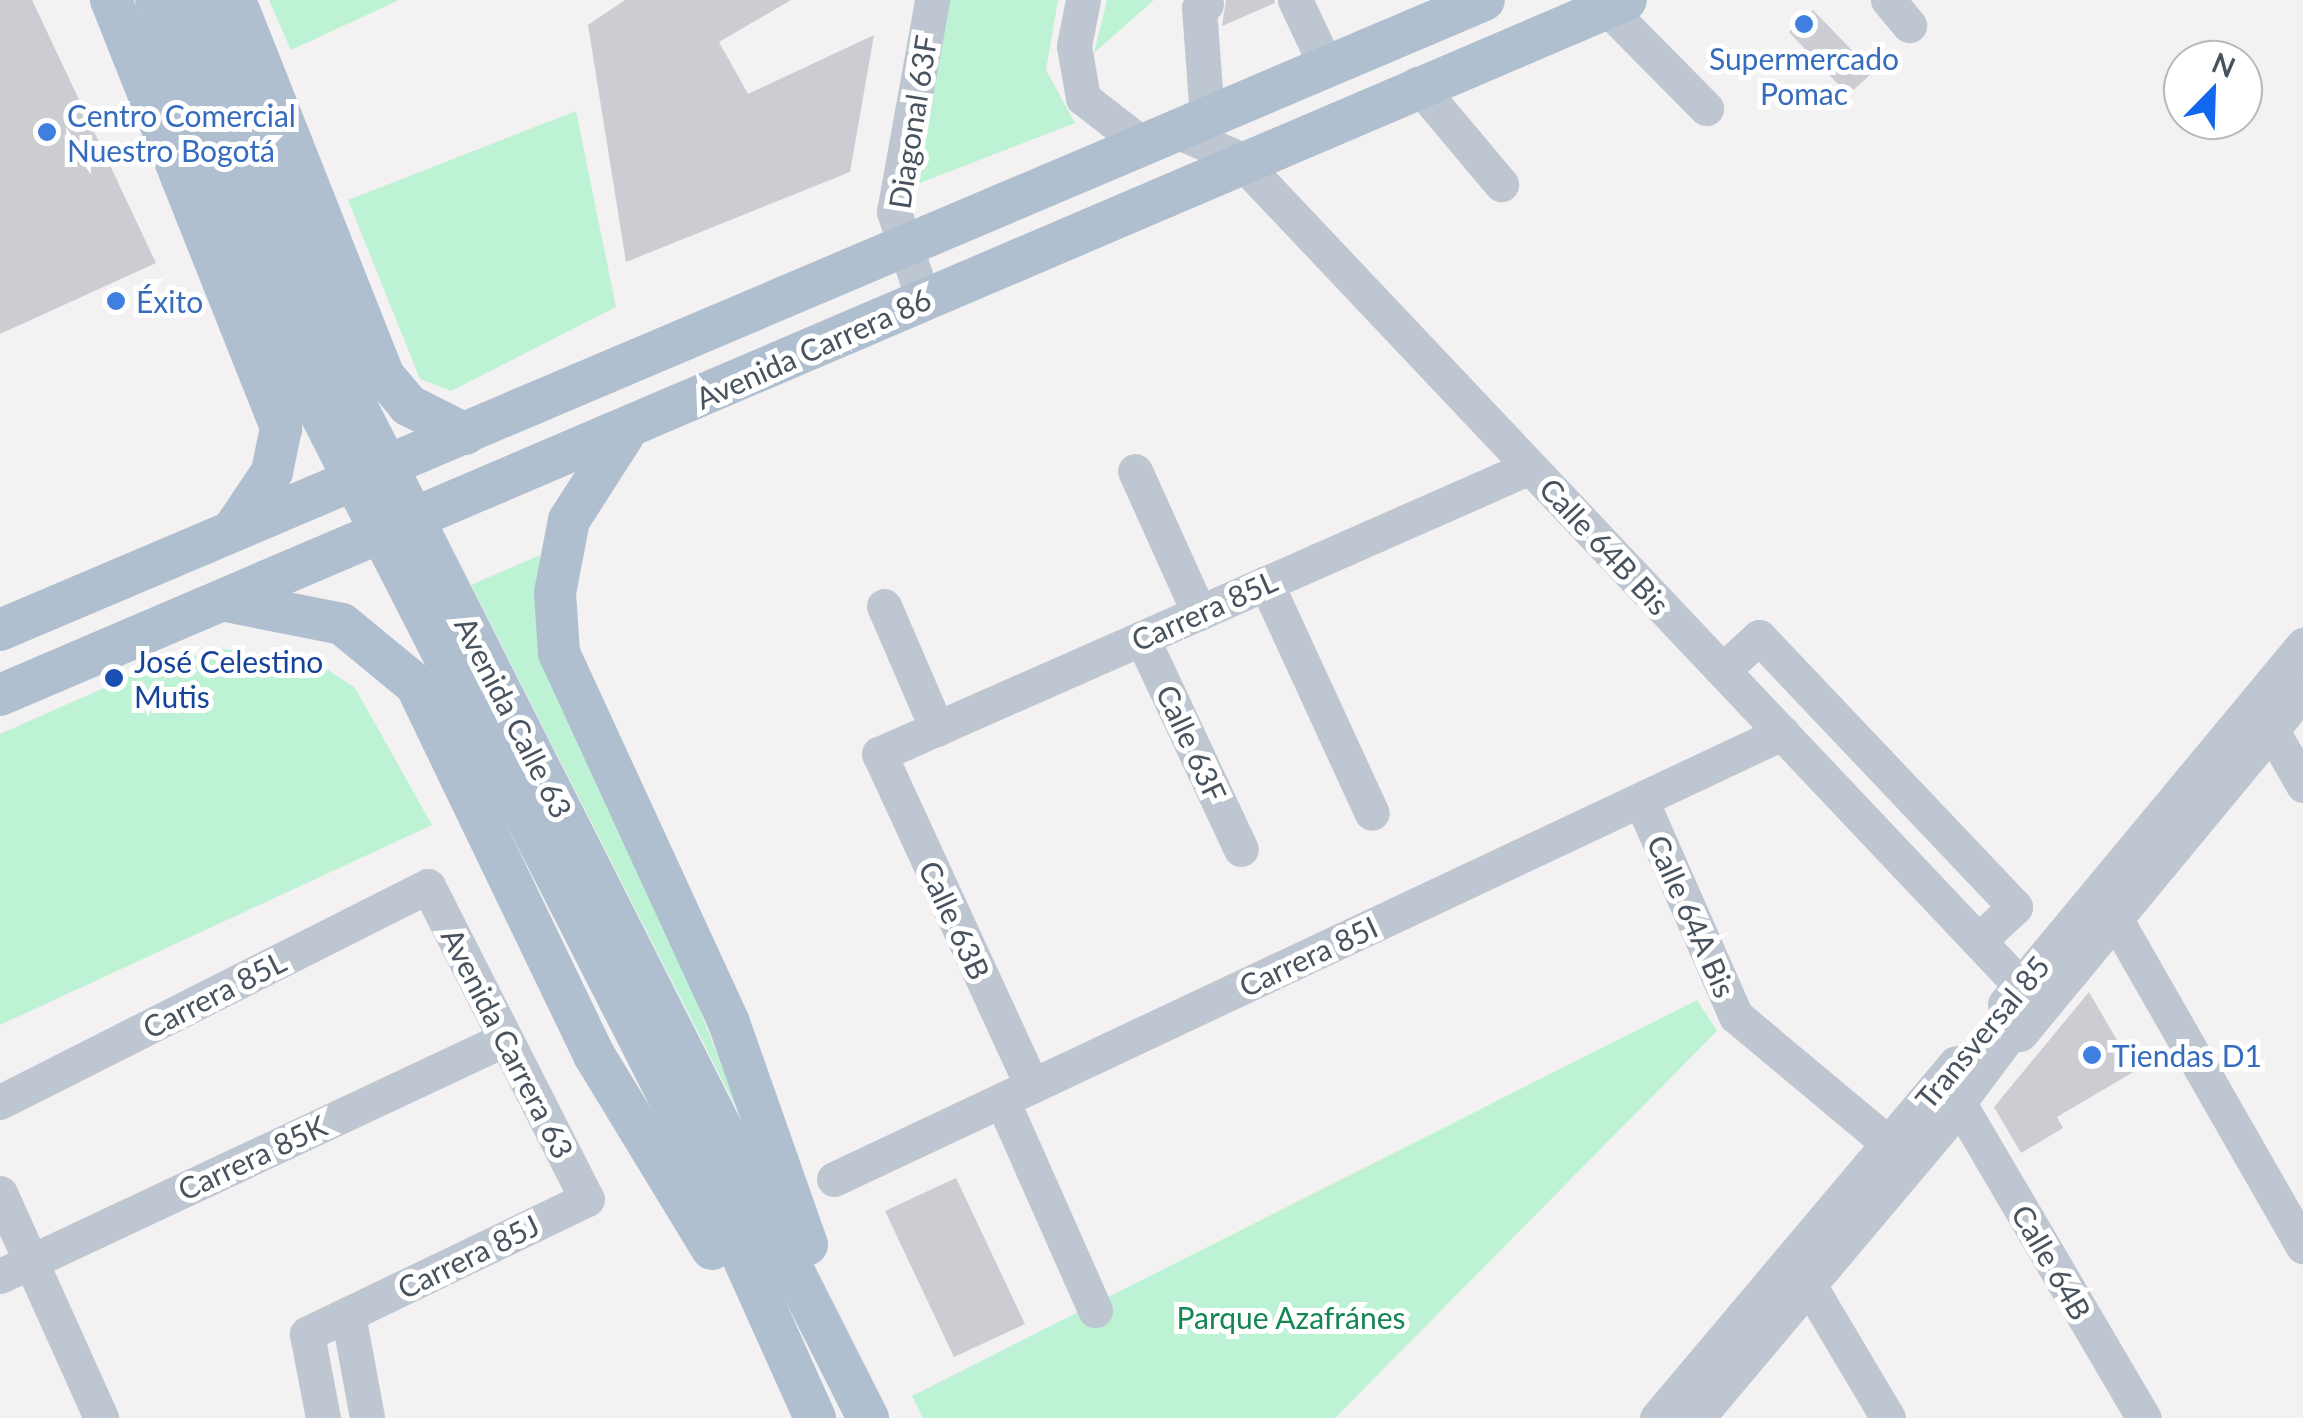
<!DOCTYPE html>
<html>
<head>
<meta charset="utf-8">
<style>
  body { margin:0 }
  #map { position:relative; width:2303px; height:1418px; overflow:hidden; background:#f3f1f1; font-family:Lato,sans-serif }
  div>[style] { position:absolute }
  .green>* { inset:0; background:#bef2d5 }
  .building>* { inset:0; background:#cbcdd3 }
  .minor>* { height:35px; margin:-17.5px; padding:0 17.5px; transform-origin:17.5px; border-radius:17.5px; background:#bec7d1 }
  .major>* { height:42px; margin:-21px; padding:0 21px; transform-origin:21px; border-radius:21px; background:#b0bfd0 }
  .dots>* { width:28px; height:28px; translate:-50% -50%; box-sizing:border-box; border:5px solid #fff; border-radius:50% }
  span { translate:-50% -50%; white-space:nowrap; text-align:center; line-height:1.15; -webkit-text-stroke:10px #fff; paint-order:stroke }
  .shop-label { font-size:30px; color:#366cbe }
  .left { translate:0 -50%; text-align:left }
  .street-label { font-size:30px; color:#485360 }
  .transit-label { font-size:30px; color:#164399 }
  .park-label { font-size:30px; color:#138652 }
  .north { position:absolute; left:2163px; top:40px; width:100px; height:100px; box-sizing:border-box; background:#fff; border:2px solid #b6babf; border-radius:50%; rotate:23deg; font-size:28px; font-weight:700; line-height:40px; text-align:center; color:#485360 }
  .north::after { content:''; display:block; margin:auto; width:35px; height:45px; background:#1167ed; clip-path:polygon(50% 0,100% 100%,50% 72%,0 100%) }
</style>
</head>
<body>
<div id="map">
  <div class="green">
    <i style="clip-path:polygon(269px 0,399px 0,291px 50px)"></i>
    <i style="clip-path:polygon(949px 0,1058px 0,1046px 70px,1075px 123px,915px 185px)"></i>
    <i style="clip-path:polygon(1107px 0,1154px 0,1094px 53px)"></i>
    <i style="clip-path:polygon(576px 111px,616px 307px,451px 391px,420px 379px,348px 200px)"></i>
    <i style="clip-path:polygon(540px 555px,539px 598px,744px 1123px,471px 585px)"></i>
    <i style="clip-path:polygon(224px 649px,316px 662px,355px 688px,432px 825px,0 1025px,0 734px,149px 668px)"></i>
    <i style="clip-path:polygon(1697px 1000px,1717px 1031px,1335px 1418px,923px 1418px,912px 1396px)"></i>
  </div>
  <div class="building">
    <i style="clip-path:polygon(0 0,32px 0,156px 263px,0 334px)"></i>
    <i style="clip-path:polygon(625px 0,791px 0,719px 42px,748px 94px,874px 35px,850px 172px,626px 262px,588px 25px)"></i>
    <i style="clip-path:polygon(1226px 0,1274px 0,1275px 3px,1222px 26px)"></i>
    <i style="clip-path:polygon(1813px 10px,1873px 72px,1848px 95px,1789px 32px)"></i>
    <i style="clip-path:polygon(2089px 992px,2135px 1071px,2057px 1117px,2063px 1128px,2021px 1153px,1994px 1107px)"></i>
    <i style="clip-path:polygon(956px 1178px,1025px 1324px,954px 1357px,885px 1211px)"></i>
  </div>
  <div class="minor">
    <i style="left:1083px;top:0;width:47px;rotate:101.1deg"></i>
    <i style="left:1074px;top:46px;width:53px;rotate:80.2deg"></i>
    <i style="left:1083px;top:98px;width:73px;rotate:37.8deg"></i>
    <i style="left:1295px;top:0;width:73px;rotate:64.8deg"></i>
    <i style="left:1888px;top:0;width:33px;rotate:50deg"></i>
    <i style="left:1206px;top:4px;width:8px;rotate:150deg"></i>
    <i style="left:1199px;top:8px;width:108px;rotate:85.8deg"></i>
    <i style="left:1607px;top:8px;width:141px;rotate:45.3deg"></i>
    <i style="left:1417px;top:84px;width:131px;rotate:50deg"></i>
    <i style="left:1174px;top:130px;width:70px;rotate:23.6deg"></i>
    <i style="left:1238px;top:158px;width:1140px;rotate:46.6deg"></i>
    <i style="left:2021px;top:986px;width:33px;rotate:90deg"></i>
    <i style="left:2021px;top:1019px;width:149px;rotate:126.8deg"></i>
    <i style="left:923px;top:299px;width:92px;rotate:-108.4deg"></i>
    <i style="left:894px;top:212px;width:215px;rotate:-79.8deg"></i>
    <i style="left:1135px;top:471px;width:156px;rotate:65.7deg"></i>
    <i style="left:1266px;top:583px;width:253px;rotate:65.3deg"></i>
    <i style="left:884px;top:606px;width:134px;rotate:66.7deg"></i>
    <i style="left:1142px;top:638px;width:233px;rotate:64.9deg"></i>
    <i style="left:1723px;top:670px;width:49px;rotate:-42.5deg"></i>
    <i style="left:1759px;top:637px;width:372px;rotate:46.5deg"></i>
    <i style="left:2015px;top:907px;width:50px;rotate:137.4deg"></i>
    <i style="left:2262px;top:713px;width:83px;rotate:60.3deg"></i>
    <i style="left:1641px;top:800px;width:236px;rotate:66.3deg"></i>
    <i style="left:1736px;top:1016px;width:198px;rotate:39.9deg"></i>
    <i style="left:2116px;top:920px;width:376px;rotate:60.2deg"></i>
    <i style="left:2005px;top:1004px;width:467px;rotate:-50.3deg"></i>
    <i style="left:2020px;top:1034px;width:444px;rotate:-50.4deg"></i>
    <i style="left:1032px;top:1086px;width:366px;rotate:-114.7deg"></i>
    <i style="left:879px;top:754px;width:711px;rotate:-23.79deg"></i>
    <i style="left:1002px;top:1100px;width:230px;rotate:66.1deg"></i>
    <i style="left:0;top:1102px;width:479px;rotate:-26.8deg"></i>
    <i style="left:428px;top:886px;width:351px;rotate:63.1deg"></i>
    <i style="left:587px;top:1199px;width:311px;rotate:154.3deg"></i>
    <i style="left:307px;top:1334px;width:86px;rotate:79.2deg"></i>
    <i style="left:1960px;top:1105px;width:363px;rotate:59.6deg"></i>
    <i style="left:834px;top:1179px;width:1048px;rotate:-25.2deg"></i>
    <i style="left:0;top:1193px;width:247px;rotate:65.8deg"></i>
    <i style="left:0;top:1276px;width:558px;rotate:-25.14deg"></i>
    <i style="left:1809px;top:1285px;width:155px;rotate:59.3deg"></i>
    <i style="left:348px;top:1314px;width:106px;rotate:79.6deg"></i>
    <i style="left:1657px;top:1418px;width:464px;rotate:-49.9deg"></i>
    <i style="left:1697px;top:1418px;width:390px;rotate:-49.9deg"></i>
  </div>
  <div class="major">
    <i style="left:111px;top:0;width:461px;rotate:68.3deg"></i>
    <i style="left:281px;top:428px;width:45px;rotate:101.6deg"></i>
    <i style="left:272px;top:472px;width:66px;rotate:123.9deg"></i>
    <i style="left:156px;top:0;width:438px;rotate:68.4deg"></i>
    <i style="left:317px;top:407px;width:813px;rotate:62.99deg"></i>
    <i style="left:686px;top:1131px;width:315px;rotate:65.8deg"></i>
    <i style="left:195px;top:0;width:431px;rotate:68.4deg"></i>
    <i style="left:354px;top:401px;width:1140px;rotate:63.19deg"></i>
    <i style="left:235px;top:0;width:404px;rotate:68.4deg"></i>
    <i style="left:384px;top:376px;width:38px;rotate:50deg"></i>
    <i style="left:408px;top:405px;width:64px;rotate:27deg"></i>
    <i style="left:623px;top:436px;width:100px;rotate:122.7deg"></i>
    <i style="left:569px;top:520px;width:74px;rotate:100.9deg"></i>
    <i style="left:555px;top:593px;width:60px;rotate:86.2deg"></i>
    <i style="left:559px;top:653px;width:407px;rotate:65.3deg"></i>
    <i style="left:729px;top:1023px;width:235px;rotate:70.6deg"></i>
    <i style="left:226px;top:601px;width:118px;rotate:11.2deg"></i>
    <i style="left:342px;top:624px;width:96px;rotate:39.5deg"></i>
    <i style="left:416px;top:685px;width:411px;rotate:64.3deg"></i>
    <i style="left:594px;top:1055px;width:227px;rotate:58.7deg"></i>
    <i style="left:0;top:630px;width:1612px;rotate:-23deg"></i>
    <i style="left:0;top:695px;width:1768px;rotate:-23.14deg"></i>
  </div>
  <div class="dots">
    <i style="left:1804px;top:24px;background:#3f7fe0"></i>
    <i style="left:47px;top:132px;background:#3f7fe0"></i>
    <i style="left:116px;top:301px;background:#3f7fe0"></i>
    <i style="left:114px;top:678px;background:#1a4fb4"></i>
    <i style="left:2092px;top:1055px;background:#3f7fe0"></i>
  </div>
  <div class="shop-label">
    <span style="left:1804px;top:75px">Supermercado<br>Pomac</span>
    <span class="left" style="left:67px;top:132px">Centro Comercial<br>Nuestro Bogotá</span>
    <span class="left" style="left:136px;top:301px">Éxito</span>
    <span class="left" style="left:2112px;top:1055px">Tiendas D1</span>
  </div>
  <div class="street-label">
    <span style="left:912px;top:122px;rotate:-81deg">Diagonal 63F</span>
    <span style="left:813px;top:348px;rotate:-24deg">Avenida Carrera 86</span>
    <span style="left:1605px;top:546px;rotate:47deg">Calle 64B Bis</span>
    <span style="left:1204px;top:610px;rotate:-24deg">Carrera 85L</span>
    <span style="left:514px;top:717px;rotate:63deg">Avenida Calle 63</span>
    <span style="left:1192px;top:743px;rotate:65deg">Calle 63F</span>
    <span style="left:1692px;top:916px;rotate:66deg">Calle 64A Bis</span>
    <span style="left:955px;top:920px;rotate:65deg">Calle 63B</span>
    <span style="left:1308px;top:956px;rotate:-25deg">Carrera 85I</span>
    <span style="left:214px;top:994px;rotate:-27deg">Carrera 85L</span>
    <span style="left:1982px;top:1032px;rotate:-50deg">Transversal 85</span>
    <span style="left:508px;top:1043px;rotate:63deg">Avenida Carrera 63</span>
    <span style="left:252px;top:1157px;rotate:-25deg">Carrera 85K</span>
    <span style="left:468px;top:1256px;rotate:-26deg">Carrera 85J</span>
    <span style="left:2052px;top:1262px;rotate:60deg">Calle 64B</span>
  </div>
  <div class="transit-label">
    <span class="left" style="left:134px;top:678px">José Celestino<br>Mutis</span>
  </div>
  <div class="park-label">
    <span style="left:1291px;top:1317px">Parque Azafránes</span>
  </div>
  <div class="north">N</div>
</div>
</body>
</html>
